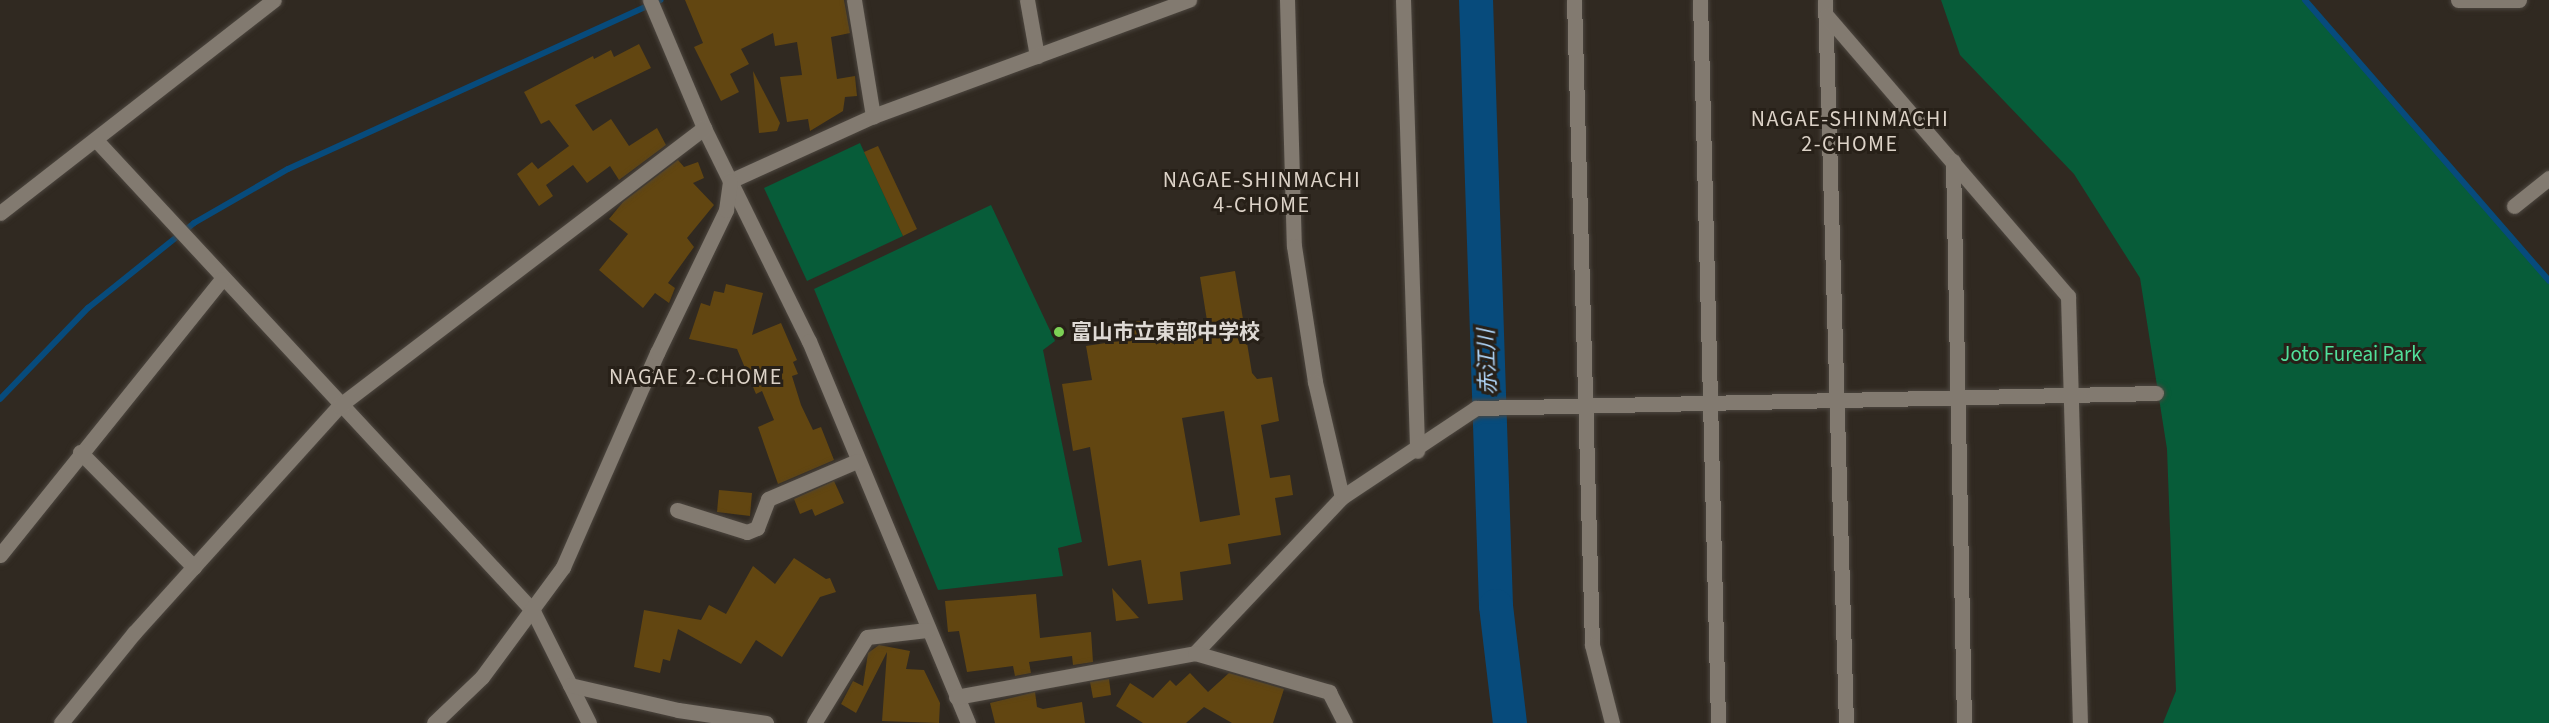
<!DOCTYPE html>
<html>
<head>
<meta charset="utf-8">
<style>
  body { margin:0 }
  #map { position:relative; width:2549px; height:723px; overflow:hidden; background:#302921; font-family:"Source Sans 3","Noto Sans JP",sans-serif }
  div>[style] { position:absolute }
  .green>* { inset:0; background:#075c39 }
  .stream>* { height:6px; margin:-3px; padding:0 3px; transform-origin:3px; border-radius:3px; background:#074b7c }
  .river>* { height:34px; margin:-17px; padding:0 17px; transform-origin:17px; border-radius:17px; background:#074b7c }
  .building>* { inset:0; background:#624611 }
  .roads { filter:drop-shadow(0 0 2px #4c463f) drop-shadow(0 0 2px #4c463f) }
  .minor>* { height:15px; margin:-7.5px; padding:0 7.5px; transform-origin:7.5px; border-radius:7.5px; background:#827a70 }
  .dots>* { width:16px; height:16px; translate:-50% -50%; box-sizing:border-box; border:3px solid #272018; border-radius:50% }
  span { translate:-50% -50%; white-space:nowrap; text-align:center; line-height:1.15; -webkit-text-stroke:6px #272018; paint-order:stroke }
  .poi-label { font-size:21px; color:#dfdad5; font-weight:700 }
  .left { translate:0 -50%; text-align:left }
  .park-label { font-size:21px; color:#51e09a }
  .neighbourhood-label { font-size:22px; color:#dcd2c7; letter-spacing:1.5px }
  .water-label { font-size:22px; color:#afd4f7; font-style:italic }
</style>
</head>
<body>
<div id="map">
  <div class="green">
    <i style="clip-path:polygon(1941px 0,2303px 0,2549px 281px,2549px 723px,2163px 723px,2176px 691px,2167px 449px,2140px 278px,2074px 174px,1960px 55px)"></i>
    <i style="clip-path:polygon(860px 143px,903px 236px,807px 281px,764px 188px)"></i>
    <i style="clip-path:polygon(991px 205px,1055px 341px,1043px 350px,1082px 542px,1058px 548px,1063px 576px,938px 590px,814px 289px)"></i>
  </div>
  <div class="stream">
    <i style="left:2305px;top:0;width:372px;rotate:49deg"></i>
    <i style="left:0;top:399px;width:127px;rotate:-46deg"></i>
    <i style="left:88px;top:308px;width:136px;rotate:-38.7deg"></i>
    <i style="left:194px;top:223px;width:108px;rotate:-29.9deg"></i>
    <i style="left:288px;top:169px;width:409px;rotate:-24.4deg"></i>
  </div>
  <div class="river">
    <i style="left:1476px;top:0;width:606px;rotate:88.11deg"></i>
    <i style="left:1496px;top:606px;width:118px;rotate:83.2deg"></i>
  </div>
  <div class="building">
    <i style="clip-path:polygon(685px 0,844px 0,850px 33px,831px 37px,837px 79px,855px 76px,857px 96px,845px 97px,843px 111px,810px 131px,808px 119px,787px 122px,780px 77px,802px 75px,797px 42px,775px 46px,773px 33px,741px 49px,749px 64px,730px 74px,739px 92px,721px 101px,694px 47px,703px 43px)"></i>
    <i style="clip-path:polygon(639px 44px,651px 68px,575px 105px,593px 131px,611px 119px,629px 146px,657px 128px,666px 145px,619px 180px,610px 166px,587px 183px,573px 165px,546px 185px,553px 196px,539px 206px,517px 174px,532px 162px,538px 169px,569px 146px,549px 120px,541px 124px,524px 92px,593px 56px,594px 59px,611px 50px,614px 57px)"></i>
    <i style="clip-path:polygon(753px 71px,780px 123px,777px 131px,759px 133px)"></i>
    <i style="clip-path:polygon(878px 146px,917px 229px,903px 236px,864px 152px)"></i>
    <i style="clip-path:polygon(678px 160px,684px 167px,698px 162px,704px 178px,693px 183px,714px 205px,687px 238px,694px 247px,668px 283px,675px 288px,669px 303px,655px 293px,643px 308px,599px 270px,628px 234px,609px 219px,623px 202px)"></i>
    <i style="clip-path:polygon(evenodd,1235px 271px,1252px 373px,1257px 379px,1272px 377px,1279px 421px,1261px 425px,1270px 478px,1290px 475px,1293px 495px,1275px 498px,1281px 535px,1228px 544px,1231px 564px,1180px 572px,1183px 600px,1148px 604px,1141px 560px,1108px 566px,1090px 447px,1073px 451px,1062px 384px,1092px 380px,1086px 346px,1133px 339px,1131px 322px,1149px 320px,1151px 336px,1208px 327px,1200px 277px,1235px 271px,1224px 411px,1240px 515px,1200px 522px,1182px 418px,1224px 411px)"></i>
    <i style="clip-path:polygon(726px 284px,763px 293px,752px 335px,781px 323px,797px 360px,793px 362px,798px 374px,792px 376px,801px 405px,813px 430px,821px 427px,834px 460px,778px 484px,758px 427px,774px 420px,762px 391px,756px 394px,737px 349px,689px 339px,701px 303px,710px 306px,714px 291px,724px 293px)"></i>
    <i style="clip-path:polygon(834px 481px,844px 503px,815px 516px,812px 509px,800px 514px,794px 499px)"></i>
    <i style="clip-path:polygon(719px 490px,752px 493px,750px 516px,717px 512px)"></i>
    <i style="clip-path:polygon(794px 558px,826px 579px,830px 578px,836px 592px,820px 597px,782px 657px,756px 640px,741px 664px,678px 629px,670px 661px,663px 659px,660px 673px,634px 667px,644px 610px,701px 620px,709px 605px,726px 614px,753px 566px,775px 584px)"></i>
    <i style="clip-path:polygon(1112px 588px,1139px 618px,1116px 621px)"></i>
    <i style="clip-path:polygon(1036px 594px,1040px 638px,1091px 632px,1093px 662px,1073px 665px,1072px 656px,1029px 662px,1031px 673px,1015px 676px,1013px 666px,967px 672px,959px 631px,948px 632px,945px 601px)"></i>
    <i style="clip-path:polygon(879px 645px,910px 651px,906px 669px,924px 670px,940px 703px,939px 723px,882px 721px,887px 652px,856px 713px,841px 704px,853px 681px,863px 686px,868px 653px)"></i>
    <i style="clip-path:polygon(1190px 673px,1208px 692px,1229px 673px,1284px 689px,1273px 723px,1232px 723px,1204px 707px,1186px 723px,1143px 723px,1116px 706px,1130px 683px,1153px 698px,1170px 680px,1176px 686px)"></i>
    <i style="clip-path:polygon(1109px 679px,1111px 695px,1093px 698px,1090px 682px)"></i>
    <i style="clip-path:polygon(1035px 692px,1037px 707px,1043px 709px,1082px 702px,1085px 723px,995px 723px,990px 703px)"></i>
  </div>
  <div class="roads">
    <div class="minor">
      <i style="left:650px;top:0;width:139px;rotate:67.1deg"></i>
      <i style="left:704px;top:128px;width:237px;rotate:63.8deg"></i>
      <i style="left:809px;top:341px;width:414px;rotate:67.4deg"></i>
      <i style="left:854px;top:0;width:118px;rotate:80.7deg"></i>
      <i style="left:1027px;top:0;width:57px;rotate:79.9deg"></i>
      <i style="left:1287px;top:0;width:246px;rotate:88.4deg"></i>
      <i style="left:1294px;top:246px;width:138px;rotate:81.2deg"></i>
      <i style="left:1315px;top:382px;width:118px;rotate:76.8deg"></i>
      <i style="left:1403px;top:0;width:451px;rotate:88.2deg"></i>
      <i style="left:1574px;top:0;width:645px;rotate:88.4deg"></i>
      <i style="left:1592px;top:645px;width:81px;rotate:75.6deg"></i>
      <i style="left:1700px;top:0;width:723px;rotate:88.57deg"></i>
      <i style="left:1825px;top:0;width:723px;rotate:88.34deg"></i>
      <i style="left:2458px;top:0;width:61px"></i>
      <i style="left:1826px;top:15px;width:371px;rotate:49.3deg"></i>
      <i style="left:2068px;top:296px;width:427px;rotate:88.4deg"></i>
      <i style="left:96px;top:140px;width:643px;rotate:47.14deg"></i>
      <i style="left:533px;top:611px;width:125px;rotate:63.4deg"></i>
      <i style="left:1953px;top:161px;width:562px;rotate:88.88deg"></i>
      <i style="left:730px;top:181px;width:157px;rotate:-24.4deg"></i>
      <i style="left:873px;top:116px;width:337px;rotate:-20.2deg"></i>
      <i style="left:2514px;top:206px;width:45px;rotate:-38.7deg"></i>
      <i style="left:0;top:213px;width:347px;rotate:-37.9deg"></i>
      <i style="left:80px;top:452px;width:162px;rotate:45.3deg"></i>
      <i style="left:677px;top:510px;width:73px;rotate:17.4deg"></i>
      <i style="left:747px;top:532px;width:11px;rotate:-22deg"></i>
      <i style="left:757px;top:528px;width:31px;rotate:-69deg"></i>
      <i style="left:768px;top:499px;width:97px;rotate:-23.1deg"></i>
      <i style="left:0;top:555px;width:354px;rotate:-51.2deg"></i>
      <i style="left:1195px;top:653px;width:214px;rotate:-46.7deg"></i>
      <i style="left:1342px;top:497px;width:161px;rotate:-33.6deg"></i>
      <i style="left:1476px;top:408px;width:680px;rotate:-1.26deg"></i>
      <i style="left:570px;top:685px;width:111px;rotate:13deg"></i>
      <i style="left:678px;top:710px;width:89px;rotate:8.4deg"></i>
      <i style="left:956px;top:697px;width:243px;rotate:-10.4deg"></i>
      <i style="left:1195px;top:653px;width:140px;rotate:16.2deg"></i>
      <i style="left:1329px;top:692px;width:35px;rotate:63deg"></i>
      <i style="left:61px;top:723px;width:116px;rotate:-51deg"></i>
      <i style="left:134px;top:633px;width:306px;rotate:-47.9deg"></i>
      <i style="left:339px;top:406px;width:459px;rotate:-37.3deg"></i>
      <i style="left:434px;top:723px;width:66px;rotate:-43.8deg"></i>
      <i style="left:482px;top:677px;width:137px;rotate:-53.6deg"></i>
      <i style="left:563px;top:567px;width:234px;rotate:-66.3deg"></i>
      <i style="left:657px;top:353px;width:159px;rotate:-64.2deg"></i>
      <i style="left:726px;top:210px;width:29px;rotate:-82deg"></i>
      <i style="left:814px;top:723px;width:101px;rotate:-58.4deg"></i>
      <i style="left:867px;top:637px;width:60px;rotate:-6.7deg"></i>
    </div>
  </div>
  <div class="dots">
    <i style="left:1059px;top:332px;background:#7cd155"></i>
  </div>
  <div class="poi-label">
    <span class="left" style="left:1071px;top:332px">富山市立東部中学校</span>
  </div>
  <div class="park-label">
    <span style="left:2351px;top:354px">Joto Fureai Park</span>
  </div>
  <div class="neighbourhood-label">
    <span style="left:1850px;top:132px">NAGAE-SHINMACHI<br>2-CHOME</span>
    <span style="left:1262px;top:193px">NAGAE-SHINMACHI<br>4-CHOME</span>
    <span style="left:696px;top:378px">NAGAE 2-CHOME</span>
  </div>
  <div class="water-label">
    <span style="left:1488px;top:362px;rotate:-92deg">赤江川</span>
  </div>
</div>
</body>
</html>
